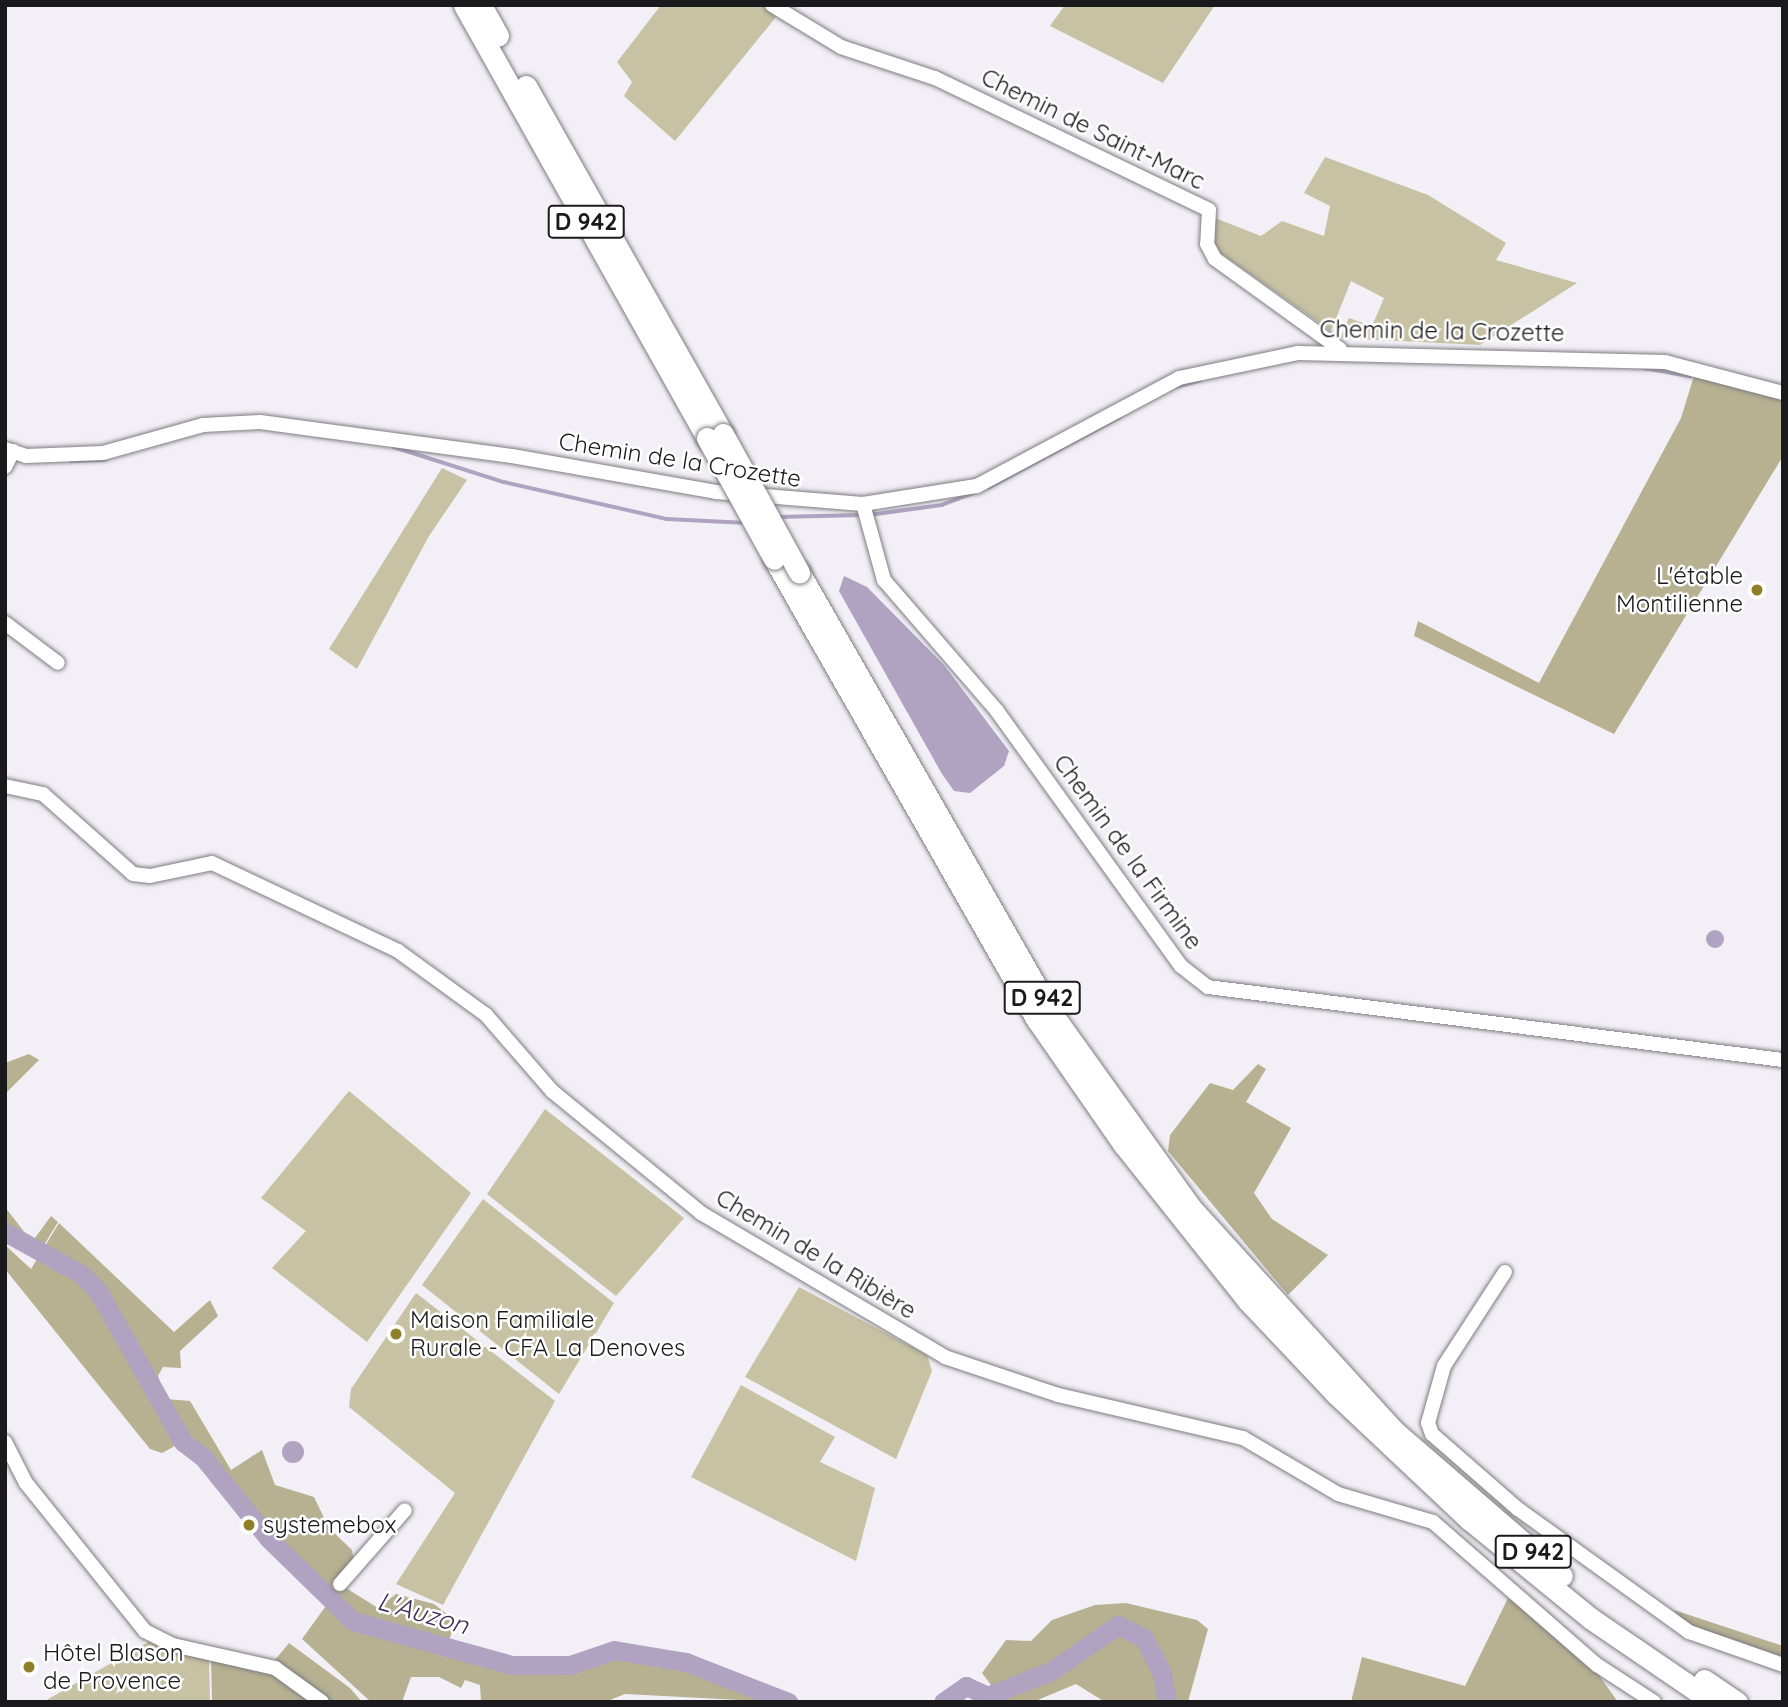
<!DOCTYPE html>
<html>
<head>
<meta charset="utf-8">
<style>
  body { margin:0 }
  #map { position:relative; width:1788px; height:1707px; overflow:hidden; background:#f2f0f6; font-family:Quicksand,sans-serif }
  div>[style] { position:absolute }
  .green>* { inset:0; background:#c7c2a3 }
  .forest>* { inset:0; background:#b7b192 }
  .water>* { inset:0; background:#afa3c1 }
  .round { border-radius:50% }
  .stream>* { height:3.5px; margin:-1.75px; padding:0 1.75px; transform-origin:1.75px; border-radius:1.75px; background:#afa3c1 }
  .river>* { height:19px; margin:-9.5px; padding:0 9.5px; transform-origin:9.5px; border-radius:9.5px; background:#afa3c1 }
  .roads { filter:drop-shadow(0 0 2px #7e7c81) drop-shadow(0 0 2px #7e7c81) }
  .minor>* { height:14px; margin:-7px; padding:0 7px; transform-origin:7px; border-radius:7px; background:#fff }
  .highway>* { height:21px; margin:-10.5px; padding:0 10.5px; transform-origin:10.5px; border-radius:10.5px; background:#fff }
  .bridges { filter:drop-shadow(0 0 2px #7e7c81) drop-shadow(0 0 2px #7e7c81) }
  .highway-bridge>* { height:21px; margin:-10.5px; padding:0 10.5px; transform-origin:10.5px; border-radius:10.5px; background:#fff }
  .dots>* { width:19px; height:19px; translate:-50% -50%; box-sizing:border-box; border:4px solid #fff; border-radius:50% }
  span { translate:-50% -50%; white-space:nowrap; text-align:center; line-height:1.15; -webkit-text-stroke:5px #fff; paint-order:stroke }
  .shield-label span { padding:2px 5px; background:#fff; border:2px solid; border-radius:5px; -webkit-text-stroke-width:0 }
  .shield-label { font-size:23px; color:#1a191b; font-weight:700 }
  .street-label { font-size:24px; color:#1a191b }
  .poi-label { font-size:24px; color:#1a191b }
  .right { translate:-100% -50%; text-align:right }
  .left { translate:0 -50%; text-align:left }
  .water-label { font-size:26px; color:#402e57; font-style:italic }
  .frame { position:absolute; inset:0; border:7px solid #1a191b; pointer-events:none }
</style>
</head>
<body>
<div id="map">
  <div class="green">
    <i style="clip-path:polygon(661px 5px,762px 5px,776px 17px,675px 141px,624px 96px,632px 82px,617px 62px)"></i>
    <i style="clip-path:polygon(1065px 5px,1215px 5px,1163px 83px,1050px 26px)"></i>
    <i style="clip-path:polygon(1325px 157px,1428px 195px,1506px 243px,1496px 260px,1577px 283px,1480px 345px,1340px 338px,1349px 318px,1372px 326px,1384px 298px,1351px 281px,1331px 331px,1209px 245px,1215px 218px,1261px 236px,1282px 221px,1324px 236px,1330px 206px,1304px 193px)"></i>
    <i style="clip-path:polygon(442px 468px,467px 480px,429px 536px,357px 669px,329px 649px)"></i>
    <i style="clip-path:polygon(349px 1091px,471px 1193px,367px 1342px,272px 1268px,306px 1231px,261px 1198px)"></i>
    <i style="clip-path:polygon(545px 1109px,684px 1218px,616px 1296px,487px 1194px)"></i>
    <i style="clip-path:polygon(483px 1199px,614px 1303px,559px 1394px,422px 1285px)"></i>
    <i style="clip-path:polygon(799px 1287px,927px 1355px,932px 1371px,896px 1459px,745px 1377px)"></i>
    <i style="clip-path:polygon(416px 1293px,555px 1401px,443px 1605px,396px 1584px,455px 1493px,349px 1407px,351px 1389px)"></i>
    <i style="clip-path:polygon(741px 1385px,835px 1437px,820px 1462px,875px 1488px,856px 1561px,691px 1477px)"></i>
    <i style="clip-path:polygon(150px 1641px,209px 1658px,210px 1702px,43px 1702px)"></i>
  </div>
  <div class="forest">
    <i style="clip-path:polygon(1694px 376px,1783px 398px,1783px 456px,1614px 734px,1414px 636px,1418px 621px,1539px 683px,1681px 418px)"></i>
    <i style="clip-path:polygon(29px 1054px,39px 1060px,5px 1094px,5px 1063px)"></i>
    <i style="clip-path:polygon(1258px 1064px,1266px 1069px,1246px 1102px,1291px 1128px,1254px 1193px,1272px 1219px,1328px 1255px,1288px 1295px,1168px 1151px,1170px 1135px,1210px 1083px,1233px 1090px)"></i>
    <i style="clip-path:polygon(5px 1207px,32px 1242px,51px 1216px,58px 1222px,41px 1250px,5px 1230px)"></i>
    <i style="clip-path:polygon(59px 1223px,174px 1332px,210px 1300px,218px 1316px,180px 1351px,181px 1368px,163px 1367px,158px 1376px,166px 1399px,190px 1401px,231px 1470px,262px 1450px,275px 1485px,314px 1497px,329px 1528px,352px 1550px,355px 1568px,346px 1588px,378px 1608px,396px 1594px,434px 1604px,456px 1621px,445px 1651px,511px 1671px,570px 1670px,614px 1655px,685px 1668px,778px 1702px,625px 1694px,605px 1702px,481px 1702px,480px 1685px,465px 1680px,461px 1688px,439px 1677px,411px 1677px,402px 1702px,371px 1702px,302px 1639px,328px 1603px,271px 1547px,205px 1459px,182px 1442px,162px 1453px,150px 1449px,5px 1269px,5px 1245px,31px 1269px)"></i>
    <i style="clip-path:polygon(1508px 1598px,1591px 1664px,1618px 1702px,1351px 1702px,1362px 1657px,1465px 1686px)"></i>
    <i style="clip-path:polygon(1126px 1603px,1197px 1620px,1208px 1629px,1188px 1702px,1105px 1702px,1076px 1684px,1033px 1702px,968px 1702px,994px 1689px,982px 1673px,1006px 1640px,1031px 1641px,1052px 1620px,1095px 1605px)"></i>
    <i style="clip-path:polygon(1674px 1610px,1783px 1646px,1783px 1660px,1688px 1627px)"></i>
    <i style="clip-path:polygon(289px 1643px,350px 1688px,362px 1702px,332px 1702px,275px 1660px)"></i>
    <i style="clip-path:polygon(211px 1658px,282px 1678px,312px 1702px,212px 1702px)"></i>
  </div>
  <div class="water">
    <i style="clip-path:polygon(844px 576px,867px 587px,944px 665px,1009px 751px,1004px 766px,970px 793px,954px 791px,942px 774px,839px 591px)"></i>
    <i class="round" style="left:1706px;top:930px;width:18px;height:18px"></i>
    <i class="round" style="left:282px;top:1441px;width:22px;height:22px"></i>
  </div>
  <div class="stream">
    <i style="left:1644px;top:368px;width:47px;rotate:9.9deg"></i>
    <i style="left:1176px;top:387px;width:24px;rotate:-15deg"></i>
    <i style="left:394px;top:447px;width:115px;rotate:17.7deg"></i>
    <i style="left:504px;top:482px;width:167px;rotate:12.8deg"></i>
    <i style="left:667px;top:519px;width:80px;rotate:2.9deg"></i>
    <i style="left:71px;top:461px;width:34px;rotate:-2deg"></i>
    <i style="left:988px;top:488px;width:150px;rotate:-28.3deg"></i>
    <i style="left:869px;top:515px;width:74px;rotate:-7.8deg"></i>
    <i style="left:942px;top:505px;width:34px;rotate:-21deg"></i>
    <i style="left:778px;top:517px;width:84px;rotate:-1.4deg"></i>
  </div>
  <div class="river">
    <i style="left:5px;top:1232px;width:87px;rotate:28.9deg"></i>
    <i style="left:81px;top:1274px;width:24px;rotate:45deg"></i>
    <i style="left:98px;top:1291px;width:173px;rotate:60.6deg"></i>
    <i style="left:183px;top:1442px;width:25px;rotate:37deg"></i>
    <i style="left:203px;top:1457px;width:105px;rotate:51.2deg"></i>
    <i style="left:269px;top:1539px;width:117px;rotate:44.3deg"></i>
    <i style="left:353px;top:1621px;width:165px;rotate:15.5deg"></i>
    <i style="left:512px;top:1665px;width:58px"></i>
    <i style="left:570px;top:1665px;width:46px;rotate:-18.8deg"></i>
    <i style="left:614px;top:1650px;width:73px;rotate:9.5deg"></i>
    <i style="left:686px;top:1662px;width:110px;rotate:21.4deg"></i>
    <i style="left:943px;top:1702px;width:28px;rotate:-35deg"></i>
    <i style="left:966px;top:1686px;width:23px;rotate:25deg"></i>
    <i style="left:987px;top:1696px;width:69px;rotate:-21.3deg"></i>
    <i style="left:1051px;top:1671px;width:81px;rotate:-34.5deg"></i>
    <i style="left:1118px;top:1625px;width:29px;rotate:27deg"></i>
    <i style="left:1144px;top:1638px;width:39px;rotate:63deg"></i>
    <i style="left:1162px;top:1673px;width:29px;rotate:80deg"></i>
  </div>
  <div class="roads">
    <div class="minor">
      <i style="left:772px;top:5px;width:81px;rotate:31.3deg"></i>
      <i style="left:841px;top:47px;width:99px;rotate:18.3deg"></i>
      <i style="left:935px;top:78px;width:304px;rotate:25.7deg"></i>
      <i style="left:1209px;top:210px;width:34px;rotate:93deg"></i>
      <i style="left:1207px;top:244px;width:17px;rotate:62deg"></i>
      <i style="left:1215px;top:259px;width:154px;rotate:35.8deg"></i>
      <i style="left:5px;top:449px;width:22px;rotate:18deg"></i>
      <i style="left:26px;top:456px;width:77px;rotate:-2.2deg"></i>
      <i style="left:103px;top:453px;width:104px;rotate:-15.6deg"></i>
      <i style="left:203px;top:425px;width:57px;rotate:-3deg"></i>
      <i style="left:260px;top:422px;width:254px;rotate:7.7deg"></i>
      <i style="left:512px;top:456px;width:207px;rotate:10deg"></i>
      <i style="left:716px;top:492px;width:147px;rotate:4.7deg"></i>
      <i style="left:863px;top:504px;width:115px;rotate:-9deg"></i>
      <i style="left:977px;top:486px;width:229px;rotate:-28.1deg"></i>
      <i style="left:1179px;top:378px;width:122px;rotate:-11.9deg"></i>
      <i style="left:1298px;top:353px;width:367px;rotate:1.4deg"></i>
      <i style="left:1665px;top:362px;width:122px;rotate:14.7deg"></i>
      <i style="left:5px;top:467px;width:18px;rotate:-63deg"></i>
      <i style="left:863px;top:504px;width:79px;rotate:74.6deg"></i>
      <i style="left:884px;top:580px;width:173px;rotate:49.2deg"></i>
      <i style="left:997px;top:711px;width:314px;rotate:54.2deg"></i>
      <i style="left:1181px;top:966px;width:34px;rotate:38deg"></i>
      <i style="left:1208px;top:987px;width:580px;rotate:7.24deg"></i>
      <i style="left:5px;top:623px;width:66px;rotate:37deg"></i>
      <i style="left:5px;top:786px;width:39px;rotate:12deg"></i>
      <i style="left:43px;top:794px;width:120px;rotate:41.6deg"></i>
      <i style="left:133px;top:874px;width:17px;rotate:7deg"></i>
      <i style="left:150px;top:876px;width:63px;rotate:-11.8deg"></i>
      <i style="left:212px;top:863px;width:206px;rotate:25.3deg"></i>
      <i style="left:398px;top:951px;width:109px;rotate:36deg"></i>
      <i style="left:486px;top:1015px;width:101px;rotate:49deg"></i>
      <i style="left:552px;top:1091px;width:193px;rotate:39.3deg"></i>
      <i style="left:701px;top:1213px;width:283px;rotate:30.5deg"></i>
      <i style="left:945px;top:1357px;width:119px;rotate:18.6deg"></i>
      <i style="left:1058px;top:1395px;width:190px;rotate:13.1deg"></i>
      <i style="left:1243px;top:1438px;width:110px;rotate:30.5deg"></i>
      <i style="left:1338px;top:1494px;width:99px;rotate:16.4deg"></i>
      <i style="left:1433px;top:1522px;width:218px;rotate:41.1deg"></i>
      <i style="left:1597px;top:1665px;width:68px;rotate:33deg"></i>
      <i style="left:1505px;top:1272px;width:112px;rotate:123deg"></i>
      <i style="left:1444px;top:1366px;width:59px;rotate:105.7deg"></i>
      <i style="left:1428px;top:1423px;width:12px;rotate:70deg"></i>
      <i style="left:1432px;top:1434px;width:114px;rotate:41.1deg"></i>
      <i style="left:1518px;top:1509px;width:211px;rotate:35.7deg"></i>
      <i style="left:1689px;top:1632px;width:100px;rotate:19.3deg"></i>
      <i style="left:5px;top:1442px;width:46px;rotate:62.9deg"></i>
      <i style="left:26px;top:1483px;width:190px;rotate:51.2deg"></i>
      <i style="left:145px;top:1631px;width:31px;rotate:27deg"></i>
      <i style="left:173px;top:1645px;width:105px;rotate:12.7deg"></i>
      <i style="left:275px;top:1668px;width:58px;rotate:35.9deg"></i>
      <i style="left:340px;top:1584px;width:98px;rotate:-48.7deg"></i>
    </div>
    <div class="highway">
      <i style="left:464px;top:5px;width:497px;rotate:60.7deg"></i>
      <i style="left:481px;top:5px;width:35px;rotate:61deg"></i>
      <i style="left:526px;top:86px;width:400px;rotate:60.5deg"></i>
      <i style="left:774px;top:559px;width:531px;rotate:60.3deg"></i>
      <i style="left:1037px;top:1020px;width:152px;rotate:55.2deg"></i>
      <i style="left:1124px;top:1145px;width:199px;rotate:51.5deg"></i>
      <i style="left:1248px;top:1301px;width:127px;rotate:46.6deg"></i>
      <i style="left:1335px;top:1393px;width:185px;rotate:43.3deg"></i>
      <i style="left:1470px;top:1520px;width:155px;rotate:39.2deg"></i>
      <i style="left:1590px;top:1618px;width:149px;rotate:34.3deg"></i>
      <i style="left:799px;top:572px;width:506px;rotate:60.24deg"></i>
      <i style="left:1050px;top:1011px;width:244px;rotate:54.4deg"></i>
      <i style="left:1192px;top:1209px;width:299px;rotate:47.7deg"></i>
      <i style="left:1393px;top:1430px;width:223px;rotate:40.8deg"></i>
      <i style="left:1704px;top:1680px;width:40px;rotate:34deg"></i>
    </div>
  </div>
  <div class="bridges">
    <div class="highway-bridge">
      <i style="left:723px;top:434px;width:158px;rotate:61.2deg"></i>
      <i style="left:707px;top:438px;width:138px;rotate:61deg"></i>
    </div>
  </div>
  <div class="dots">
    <i style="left:1757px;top:590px;background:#8f7f26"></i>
    <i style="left:396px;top:1334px;background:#8f7f26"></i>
    <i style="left:249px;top:1525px;background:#8f7f26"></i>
    <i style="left:29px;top:1667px;background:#8f7f26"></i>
  </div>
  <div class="shield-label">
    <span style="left:586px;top:222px">D 942</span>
    <span style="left:1042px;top:998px">D 942</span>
    <span style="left:1533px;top:1552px">D 942</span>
  </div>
  <div class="street-label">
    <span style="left:1093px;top:129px;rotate:26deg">Chemin de Saint-Marc</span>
    <span style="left:1442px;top:331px;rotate:1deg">Chemin de la Crozette</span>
    <span style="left:680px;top:460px;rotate:9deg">Chemin de la Crozette</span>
    <span style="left:1128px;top:852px;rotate:54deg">Chemin de la Firmine</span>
    <span style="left:816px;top:1254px;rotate:31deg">Chemin de la Ribière</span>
  </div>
  <div class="poi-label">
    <span class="right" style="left:1743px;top:590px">L'étable<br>Montilienne</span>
    <span class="left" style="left:410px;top:1334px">Maison Familiale<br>Rurale - CFA La Denoves</span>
    <span class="left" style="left:263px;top:1525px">systemebox</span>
    <span class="left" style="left:43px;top:1667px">Hôtel Blason<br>de Provence</span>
  </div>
  <div class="water-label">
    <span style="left:423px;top:1613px;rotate:16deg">L'Auzon</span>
  </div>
  <div class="frame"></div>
</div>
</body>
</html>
